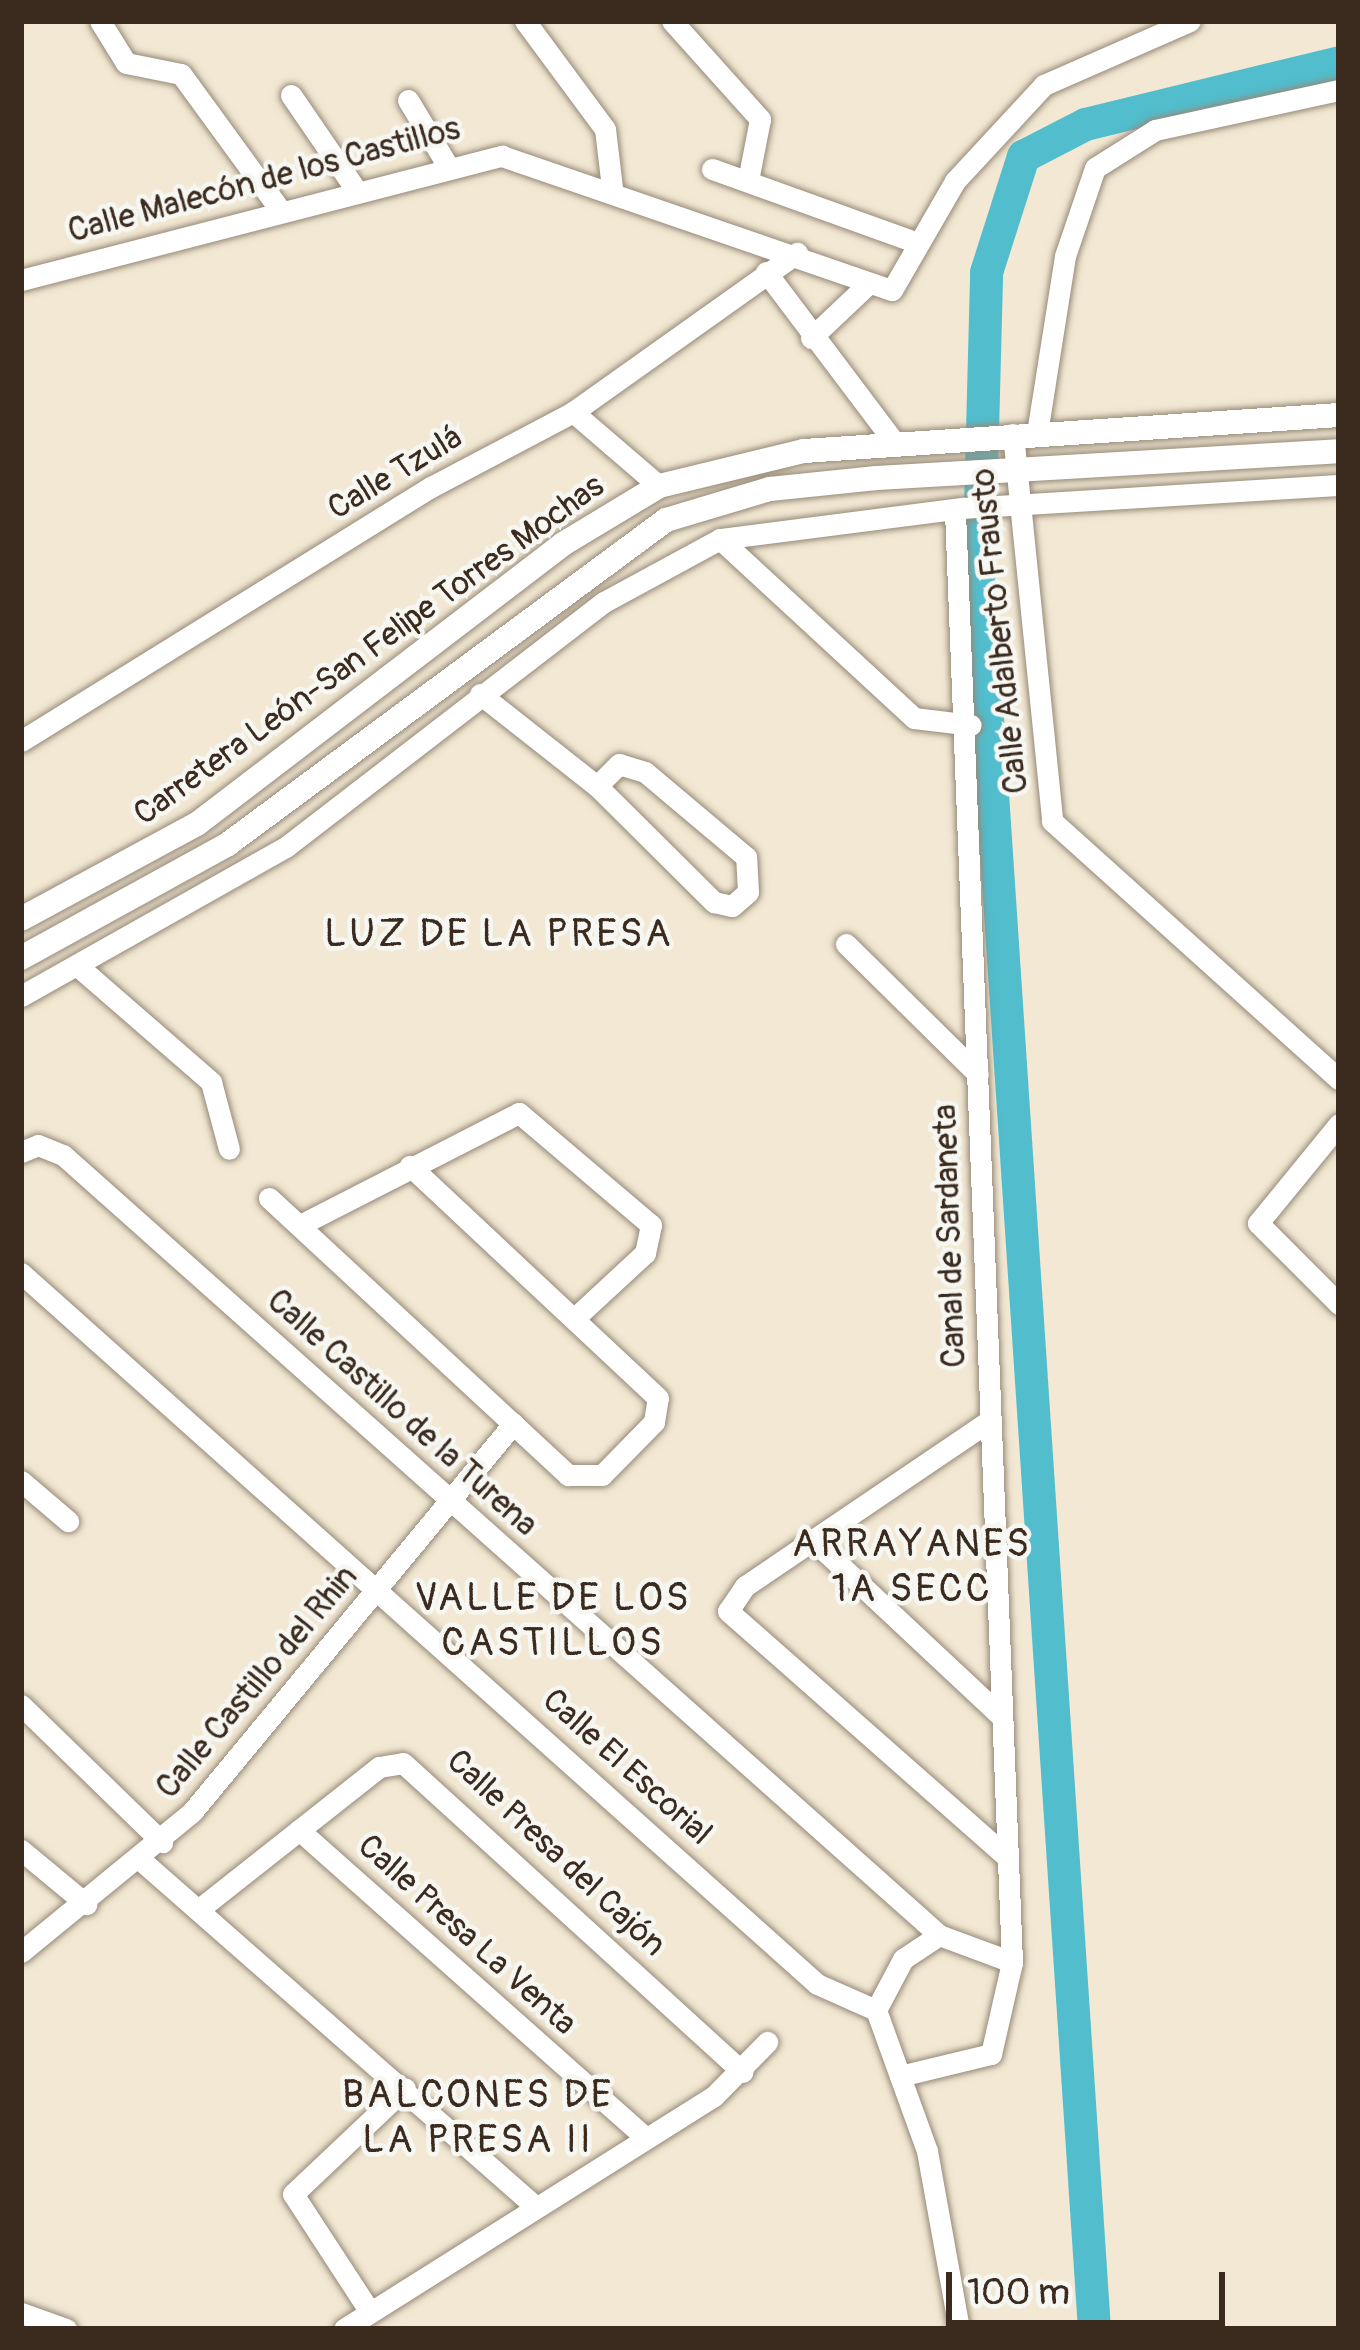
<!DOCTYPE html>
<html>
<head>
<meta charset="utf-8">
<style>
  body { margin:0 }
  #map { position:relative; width:1360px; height:2350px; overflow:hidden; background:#f2e8d3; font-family:Pangolin,sans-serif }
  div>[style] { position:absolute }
  .river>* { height:33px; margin:-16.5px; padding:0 16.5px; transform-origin:16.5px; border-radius:16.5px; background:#51bdcd }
  .roads { filter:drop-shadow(0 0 3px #968978) drop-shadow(0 0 3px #968978) }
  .minor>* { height:21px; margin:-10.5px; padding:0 10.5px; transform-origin:10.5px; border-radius:10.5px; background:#fff }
  .major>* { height:24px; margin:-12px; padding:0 12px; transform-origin:12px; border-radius:12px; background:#fff }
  span { translate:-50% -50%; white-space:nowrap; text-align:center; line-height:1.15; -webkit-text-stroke:9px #f6f6f2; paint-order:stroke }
  .street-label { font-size:33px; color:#3b2a1e }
  .quarter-label { font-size:39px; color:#3b2a1e; letter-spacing:3px }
  .frame { position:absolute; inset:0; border:24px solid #3b2a1e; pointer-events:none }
  .scale { position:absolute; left:946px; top:2272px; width:279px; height:54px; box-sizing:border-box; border:6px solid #3b2a1e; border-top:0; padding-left:15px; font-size:36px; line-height:42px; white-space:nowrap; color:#3b2a1e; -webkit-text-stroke:9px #f6f6f2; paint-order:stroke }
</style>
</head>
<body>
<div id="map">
  <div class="river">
    <i style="left:1094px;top:2329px;width:1749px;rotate:-93.8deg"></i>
    <i style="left:978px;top:584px;width:312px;rotate:-88.5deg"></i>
    <i style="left:986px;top:272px;width:122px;rotate:-72.3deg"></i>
    <i style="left:1023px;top:156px;width:70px;rotate:-27.3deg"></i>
    <i style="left:1085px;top:124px;width:261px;rotate:-13.7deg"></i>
  </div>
  <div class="roads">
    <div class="minor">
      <i style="left:100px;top:21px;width:49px;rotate:58.2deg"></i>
      <i style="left:126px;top:63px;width:56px;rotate:11.3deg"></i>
      <i style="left:181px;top:74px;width:165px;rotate:53.9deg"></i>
      <i style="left:525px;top:21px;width:134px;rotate:53.5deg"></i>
      <i style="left:605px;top:129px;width:59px;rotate:83.2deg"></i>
      <i style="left:672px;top:21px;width:132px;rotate:48.1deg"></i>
      <i style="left:760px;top:119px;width:63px;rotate:101deg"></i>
      <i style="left:291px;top:95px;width:115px;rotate:55.6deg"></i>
      <i style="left:408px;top:100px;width:74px;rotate:58.9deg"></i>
      <i style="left:712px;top:169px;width:219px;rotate:19.8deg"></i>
      <i style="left:766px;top:272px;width:214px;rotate:53deg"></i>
      <i style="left:21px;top:280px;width:497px;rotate:-14.5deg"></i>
      <i style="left:502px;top:156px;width:412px;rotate:19deg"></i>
      <i style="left:892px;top:290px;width:126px;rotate:-60deg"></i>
      <i style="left:955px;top:181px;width:131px;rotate:-47.2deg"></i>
      <i style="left:1044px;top:85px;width:159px;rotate:-23.7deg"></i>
      <i style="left:811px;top:338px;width:74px;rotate:-43.4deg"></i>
      <i style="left:573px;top:412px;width:113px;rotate:40.7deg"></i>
      <i style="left:1037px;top:433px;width:179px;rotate:-81deg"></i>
      <i style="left:1065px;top:256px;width:93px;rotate:-71.2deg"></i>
      <i style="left:1095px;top:168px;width:71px;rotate:-32.3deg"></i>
      <i style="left:1155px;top:130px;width:188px;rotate:-12.3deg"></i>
      <i style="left:1013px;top:434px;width:389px;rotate:84.2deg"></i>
      <i style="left:1052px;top:821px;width:386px;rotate:42deg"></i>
      <i style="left:720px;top:539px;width:264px;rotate:42.7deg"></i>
      <i style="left:914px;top:718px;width:57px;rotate:7deg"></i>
      <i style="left:480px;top:694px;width:149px;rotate:38.2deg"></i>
      <i style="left:597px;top:786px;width:165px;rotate:44.8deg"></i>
      <i style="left:714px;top:902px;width:18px;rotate:13deg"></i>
      <i style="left:732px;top:906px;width:21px;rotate:-41deg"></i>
      <i style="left:748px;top:892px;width:35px;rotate:-93deg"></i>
      <i style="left:746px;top:857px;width:132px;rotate:-139.9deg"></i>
      <i style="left:645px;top:772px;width:27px;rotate:-163deg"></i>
      <i style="left:619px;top:764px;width:31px;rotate:135deg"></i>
      <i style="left:21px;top:741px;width:482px;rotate:-31.8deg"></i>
      <i style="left:431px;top:487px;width:161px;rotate:-27.8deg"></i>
      <i style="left:573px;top:412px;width:275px;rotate:-35.4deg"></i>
      <i style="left:846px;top:944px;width:185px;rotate:44.6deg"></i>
      <i style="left:80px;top:968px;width:174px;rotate:41deg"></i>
      <i style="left:211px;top:1082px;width:69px;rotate:75deg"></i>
      <i style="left:21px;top:996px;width:305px;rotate:-29.4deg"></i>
      <i style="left:287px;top:846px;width:400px;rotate:-37.6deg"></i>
      <i style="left:604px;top:602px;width:132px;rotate:-28.5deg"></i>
      <i style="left:720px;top:539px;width:245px;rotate:-7.3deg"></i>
      <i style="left:963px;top:508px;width:377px;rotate:-3.5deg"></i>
      <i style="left:1339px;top:1124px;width:128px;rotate:129.3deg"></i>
      <i style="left:1258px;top:1223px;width:115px;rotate:45deg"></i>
      <i style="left:21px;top:1152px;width:18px;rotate:-22deg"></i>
      <i style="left:38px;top:1145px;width:27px;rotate:22deg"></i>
      <i style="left:63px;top:1155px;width:1173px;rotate:41.68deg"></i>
      <i style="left:269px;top:1198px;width:408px;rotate:42.8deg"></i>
      <i style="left:568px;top:1475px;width:34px"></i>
      <i style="left:602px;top:1475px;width:74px;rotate:-45.5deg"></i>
      <i style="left:654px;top:1422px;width:24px;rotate:-81deg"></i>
      <i style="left:658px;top:1398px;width:340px;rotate:-136.9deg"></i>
      <i style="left:300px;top:1225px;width:246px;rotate:-27.1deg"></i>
      <i style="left:519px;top:1113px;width:173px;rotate:40.3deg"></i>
      <i style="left:651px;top:1225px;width:29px;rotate:102deg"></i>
      <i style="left:645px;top:1253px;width:94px;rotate:137.2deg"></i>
      <i style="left:21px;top:1273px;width:1067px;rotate:41.77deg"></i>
      <i style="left:817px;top:1984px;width:64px;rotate:23.8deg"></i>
      <i style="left:876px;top:2010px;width:150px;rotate:70.1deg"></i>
      <i style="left:927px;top:2151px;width:181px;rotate:79.8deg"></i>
      <i style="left:986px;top:1423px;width:291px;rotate:145.9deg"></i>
      <i style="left:745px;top:1586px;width:30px;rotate:124deg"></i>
      <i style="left:728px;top:1611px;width:373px;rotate:41.4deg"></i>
      <i style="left:21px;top:1481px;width:62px;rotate:40.4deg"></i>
      <i style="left:814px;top:1541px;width:255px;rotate:43.1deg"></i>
      <i style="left:21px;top:1705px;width:197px;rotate:44.2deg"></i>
      <i style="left:299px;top:1830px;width:463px;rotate:41.6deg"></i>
      <i style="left:21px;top:1850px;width:85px;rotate:39.7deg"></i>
      <i style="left:143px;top:1862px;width:523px;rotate:41.28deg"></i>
      <i style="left:198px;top:1910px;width:231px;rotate:-38.3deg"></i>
      <i style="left:379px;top:1767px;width:24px;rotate:-9deg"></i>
      <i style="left:403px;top:1763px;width:459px;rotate:42.3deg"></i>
      <i style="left:21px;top:1952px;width:221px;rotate:-39.3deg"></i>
      <i style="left:192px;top:1812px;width:504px;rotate:-50.4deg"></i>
      <i style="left:876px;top:2010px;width:58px;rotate:-62.1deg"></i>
      <i style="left:903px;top:1959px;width:43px;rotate:-33.7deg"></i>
      <i style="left:939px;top:1935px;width:78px;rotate:20.3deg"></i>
      <i style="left:900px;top:2076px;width:94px;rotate:-13.6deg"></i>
      <i style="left:991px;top:2054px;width:94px;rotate:-77.1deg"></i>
      <i style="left:1012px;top:1962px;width:1454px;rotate:-92.25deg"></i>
      <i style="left:370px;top:2312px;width:141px;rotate:-123.1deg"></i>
      <i style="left:293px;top:2194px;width:154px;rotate:-43.4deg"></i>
      <i style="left:21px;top:2313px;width:48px;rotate:19.6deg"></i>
      <i style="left:344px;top:2329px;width:437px;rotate:-32.2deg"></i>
      <i style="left:714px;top:2096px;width:76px;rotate:-45.5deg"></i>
    </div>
    <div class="major">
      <i style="left:21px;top:919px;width:200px;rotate:-28.4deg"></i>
      <i style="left:197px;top:824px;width:461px;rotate:-37.4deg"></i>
      <i style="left:563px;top:544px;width:112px;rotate:-31.1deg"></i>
      <i style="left:659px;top:486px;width:149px;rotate:-13.6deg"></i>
      <i style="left:804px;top:451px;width:536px;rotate:-3.85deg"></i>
      <i style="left:21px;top:958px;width:236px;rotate:-28.8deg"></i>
      <i style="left:228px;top:844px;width:545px;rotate:-36.49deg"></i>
      <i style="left:666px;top:520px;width:109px;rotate:-16.6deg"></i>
      <i style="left:770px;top:489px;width:107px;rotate:-5.9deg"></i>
      <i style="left:876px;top:478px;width:464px;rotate:-3.3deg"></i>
    </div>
  </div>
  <div class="street-label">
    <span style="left:264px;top:180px;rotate:-15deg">Calle Malecón de los Castillos</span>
    <span style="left:395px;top:473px;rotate:-31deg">Calle Tzulá</span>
    <span style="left:1000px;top:631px;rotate:-96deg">Calle Adalberto Frausto</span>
    <span style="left:369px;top:650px;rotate:-36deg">Carretera León-San Felipe Torres Mochas</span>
    <span style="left:950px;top:1236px;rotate:-92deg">Canal de Sardaneta</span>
    <span style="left:402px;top:1413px;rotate:42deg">Calle Castillo de la Turena</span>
    <span style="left:257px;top:1682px;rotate:-50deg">Calle Castillo del Rhin</span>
    <span style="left:627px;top:1767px;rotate:42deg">Calle El Escorial</span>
    <span style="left:556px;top:1853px;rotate:43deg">Calle Presa del Cajón</span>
    <span style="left:467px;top:1935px;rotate:42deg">Calle Presa La Venta</span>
  </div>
  <div class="quarter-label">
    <span style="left:499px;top:934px">LUZ DE LA PRESA</span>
    <span style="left:912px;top:1567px">ARRAYANES<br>1A SECC</span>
    <span style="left:553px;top:1621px">VALLE DE LOS<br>CASTILLOS</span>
    <span style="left:478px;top:2118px">BALCONES DE<br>LA PRESA II</span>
  </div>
  <div class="frame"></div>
  <div class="scale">100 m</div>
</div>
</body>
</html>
